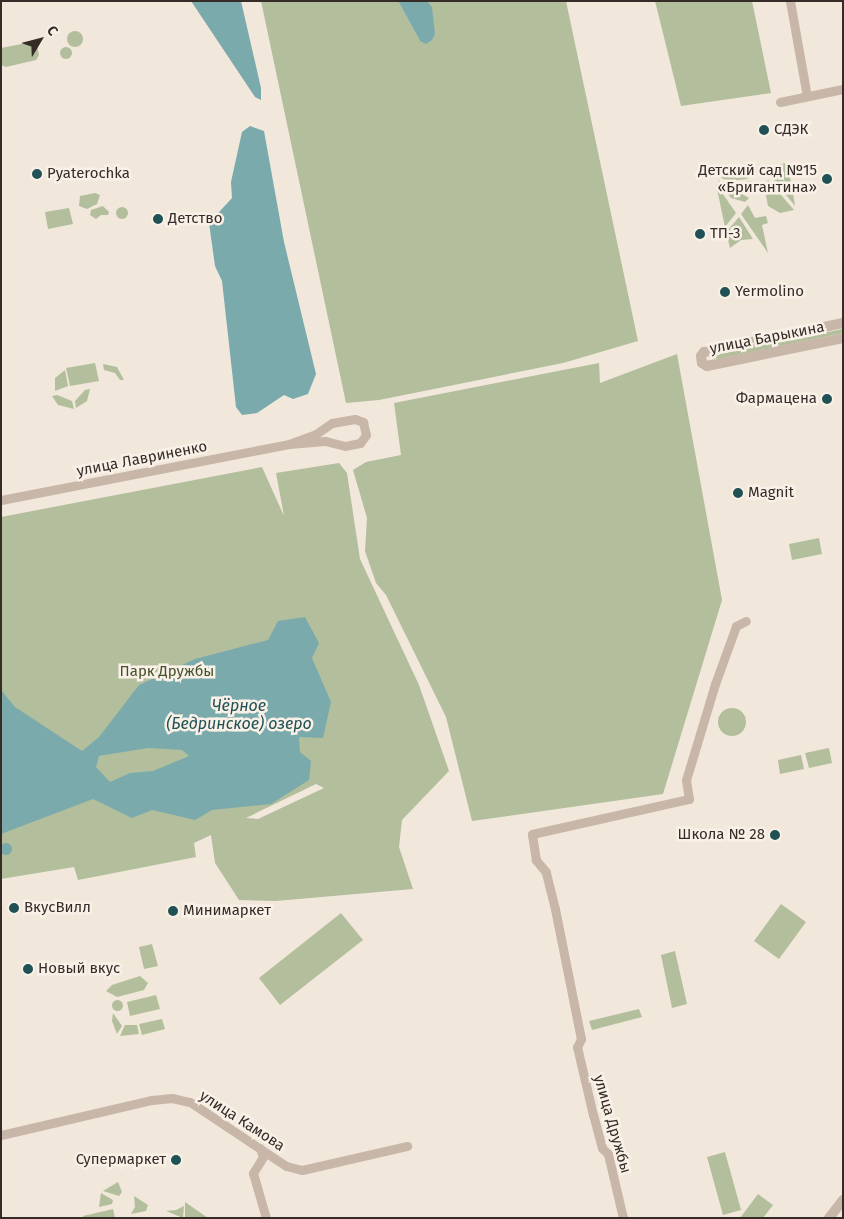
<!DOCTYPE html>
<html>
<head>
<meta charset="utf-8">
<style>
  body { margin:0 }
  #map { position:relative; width:844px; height:1219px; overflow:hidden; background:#f1e7db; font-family:"Fira Sans",sans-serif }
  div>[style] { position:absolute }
  .green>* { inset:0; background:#b3bf9c }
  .round { border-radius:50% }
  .water>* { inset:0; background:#7baaad }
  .minor>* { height:9px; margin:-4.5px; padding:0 4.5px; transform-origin:4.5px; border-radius:4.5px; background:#c8b7a8 }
  .tertiary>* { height:10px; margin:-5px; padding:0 5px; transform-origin:5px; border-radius:5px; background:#c8b7a8 }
  .dots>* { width:14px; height:14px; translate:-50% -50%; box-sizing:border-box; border:2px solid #f9f1e7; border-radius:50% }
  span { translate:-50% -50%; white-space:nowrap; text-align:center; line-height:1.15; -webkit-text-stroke:5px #f9f1e7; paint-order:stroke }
  .poi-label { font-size:15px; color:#352c28 }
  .left { translate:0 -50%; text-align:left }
  .right { translate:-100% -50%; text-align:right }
  .street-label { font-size:15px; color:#352c28 }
  .park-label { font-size:15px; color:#45522d }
  .water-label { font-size:16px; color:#1f5155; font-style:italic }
  .frame { position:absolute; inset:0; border:2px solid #352c28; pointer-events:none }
  .north { position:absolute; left:15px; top:15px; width:50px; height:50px; -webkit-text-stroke:4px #f9f1e7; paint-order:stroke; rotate:53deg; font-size:14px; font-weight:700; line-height:20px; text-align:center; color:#352c28 }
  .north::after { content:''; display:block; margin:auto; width:18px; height:22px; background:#352c28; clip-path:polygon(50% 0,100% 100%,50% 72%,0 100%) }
</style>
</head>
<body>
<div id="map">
  <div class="green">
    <i style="clip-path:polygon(261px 1px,398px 1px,420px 41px,435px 34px,427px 1px,566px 1px,638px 341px,563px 363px,379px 400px,346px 403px)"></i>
    <i style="clip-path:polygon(655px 1px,752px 1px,771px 93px,681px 106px)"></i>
    <i class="round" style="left:67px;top:31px;width:16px;height:16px"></i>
    <i style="clip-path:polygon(32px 42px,37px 46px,39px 55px,36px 60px,6px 67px,1px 65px,1px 48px)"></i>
    <i class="round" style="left:60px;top:47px;width:12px;height:12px"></i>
    <i style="clip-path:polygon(787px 163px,792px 187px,795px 206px,771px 176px,781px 164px)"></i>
    <i style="clip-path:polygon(756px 169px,747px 179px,728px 181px,720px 177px)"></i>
    <i style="clip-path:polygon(718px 180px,749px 198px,745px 202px,731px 198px)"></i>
    <i style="clip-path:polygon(768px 180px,794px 210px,780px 213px,768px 206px,764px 185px)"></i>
    <i style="clip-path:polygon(747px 181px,759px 182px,751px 194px,740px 188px)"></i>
    <i style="clip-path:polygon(716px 184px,736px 213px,725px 227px)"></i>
    <i style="clip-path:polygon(95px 193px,100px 195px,97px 204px,87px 209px,79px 206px,80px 196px)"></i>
    <i style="clip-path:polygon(748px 205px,755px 218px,766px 216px,768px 223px,762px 225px,768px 253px,741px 214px)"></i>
    <i style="clip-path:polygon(103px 206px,109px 212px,108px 215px,101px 215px,96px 219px,90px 215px,91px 210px)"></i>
    <i class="round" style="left:116px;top:207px;width:12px;height:12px"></i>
    <i style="clip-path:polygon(69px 208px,73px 224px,48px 229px,45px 212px)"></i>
    <i style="clip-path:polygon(739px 217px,753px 239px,741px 240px,730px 248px,726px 232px)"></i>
    <i style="clip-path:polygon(843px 329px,843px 333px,714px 360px,714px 355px)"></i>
    <i style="clip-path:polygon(677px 354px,722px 600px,663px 794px,472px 821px,446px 717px,386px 595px,376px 583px,365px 551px,367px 518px,353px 470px,366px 462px,401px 455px,394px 403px,599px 363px,600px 383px)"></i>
    <i style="clip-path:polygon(95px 363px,99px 381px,70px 386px,66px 368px)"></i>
    <i style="clip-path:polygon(103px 364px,117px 367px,124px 380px,120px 380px,115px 373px,104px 370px)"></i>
    <i style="clip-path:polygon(65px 370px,68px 386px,55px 391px,55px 378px)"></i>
    <i style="clip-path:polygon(90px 389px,87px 401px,76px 408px,75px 401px,85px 390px)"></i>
    <i style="clip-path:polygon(57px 395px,72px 401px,74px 409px,58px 405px,52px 396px)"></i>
    <i style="clip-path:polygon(evenodd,339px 463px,347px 473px,360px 559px,419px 685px,449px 771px,402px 820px,399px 847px,413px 889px,276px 901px,239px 900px,215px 863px,211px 835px,194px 843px,196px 857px,78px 880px,74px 867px,1px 879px,1px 517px,262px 467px,284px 516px,276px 473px,339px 463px,316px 784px,324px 788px,258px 819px,246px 818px,316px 784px)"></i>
    <i style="clip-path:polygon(819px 538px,822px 554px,792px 560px,789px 544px)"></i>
    <i class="round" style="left:718px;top:708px;width:28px;height:28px"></i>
    <i style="clip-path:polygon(829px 748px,832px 763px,809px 768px,805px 753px)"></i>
    <i style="clip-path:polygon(801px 755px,804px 769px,780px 774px,778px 760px)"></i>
    <i style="clip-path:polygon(781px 904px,806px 922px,779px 959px,754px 941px)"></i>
    <i style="clip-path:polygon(341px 913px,363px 940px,280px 1005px,259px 978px)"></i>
    <i style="clip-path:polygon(152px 944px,158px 966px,144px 969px,139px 947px)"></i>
    <i style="clip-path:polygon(675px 951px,687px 1004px,672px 1008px,661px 955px)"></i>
    <i style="clip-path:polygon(140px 976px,148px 983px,144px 990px,117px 997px,106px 991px,112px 985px)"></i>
    <i style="clip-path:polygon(156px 995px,160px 1009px,130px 1016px,127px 1002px)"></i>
    <i class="round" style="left:111.5px;top:999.5px;width:11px;height:11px"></i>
    <i style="clip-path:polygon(639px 1009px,642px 1017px,592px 1030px,589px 1021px)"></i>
    <i style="clip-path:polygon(113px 1013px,122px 1026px,117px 1034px,112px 1021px)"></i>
    <i style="clip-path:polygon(162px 1019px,165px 1029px,142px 1035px,139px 1024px)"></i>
    <i style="clip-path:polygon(125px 1025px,137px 1025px,139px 1034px,120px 1036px)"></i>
    <i style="clip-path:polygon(725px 1152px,741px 1210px,723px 1215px,707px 1157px)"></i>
    <i style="clip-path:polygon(118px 1182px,122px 1192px,119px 1196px,103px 1191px)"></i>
    <i style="clip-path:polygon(101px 1193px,113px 1200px,112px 1204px,99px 1207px)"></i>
    <i style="clip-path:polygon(758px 1194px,773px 1205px,763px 1218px,740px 1218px)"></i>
    <i style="clip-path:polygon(134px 1196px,148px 1205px,146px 1211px,131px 1214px,135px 1207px)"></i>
    <i style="clip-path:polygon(185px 1202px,208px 1218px,185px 1218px)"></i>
    <i style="clip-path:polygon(184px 1206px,183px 1218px,166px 1211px,176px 1210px)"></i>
    <i style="clip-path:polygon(113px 1209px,115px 1218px,84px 1218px,83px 1216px)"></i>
  </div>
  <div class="water">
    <i style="clip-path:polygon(191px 1px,241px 1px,261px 88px,261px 100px,255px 97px)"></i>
    <i style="clip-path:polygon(398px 1px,427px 1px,432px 7px,435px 34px,432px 40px,426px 44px,420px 41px)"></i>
    <i style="clip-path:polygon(250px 126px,264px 131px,284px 242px,316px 374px,308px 394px,293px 399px,284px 395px,257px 413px,242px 415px,236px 407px,222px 281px,215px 266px,209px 223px,232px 198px,231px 182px,242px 132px)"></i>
    <i style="clip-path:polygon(evenodd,305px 617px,319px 643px,312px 658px,331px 702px,323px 738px,299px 737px,300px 752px,311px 761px,309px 780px,271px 804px,212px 810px,195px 820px,152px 810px,132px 818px,93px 799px,1px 834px,1px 690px,15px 707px,82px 751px,99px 737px,139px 685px,195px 659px,268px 640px,278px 621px,305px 617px,148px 748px,182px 750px,189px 756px,153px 771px,130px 773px,110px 782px,96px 767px,99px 756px,148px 748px)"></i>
    <i class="round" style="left:0;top:843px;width:12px;height:12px"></i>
  </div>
  <div class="minor">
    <i style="left:790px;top:1px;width:97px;rotate:79.9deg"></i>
    <i style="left:780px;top:102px;width:64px;rotate:-11.7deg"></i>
    <i style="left:1px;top:500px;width:293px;rotate:-11deg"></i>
    <i style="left:289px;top:444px;width:29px;rotate:-20deg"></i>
    <i style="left:316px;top:434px;width:19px;rotate:-35deg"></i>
    <i style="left:332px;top:423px;width:23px;rotate:-10deg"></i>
    <i style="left:355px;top:419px;width:9px;rotate:21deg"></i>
    <i style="left:363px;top:422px;width:13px;rotate:77deg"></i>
    <i style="left:366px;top:435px;width:10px;rotate:127deg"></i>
    <i style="left:360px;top:443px;width:15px;rotate:169deg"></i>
    <i style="left:345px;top:446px;width:21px;rotate:-166deg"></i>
    <i style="left:325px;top:441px;width:36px;rotate:175deg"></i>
    <i style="left:1px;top:1135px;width:155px;rotate:-13.1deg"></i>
    <i style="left:152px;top:1100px;width:20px;rotate:-6deg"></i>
    <i style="left:172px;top:1098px;width:18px;rotate:13deg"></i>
    <i style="left:190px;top:1102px;width:115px;rotate:33.7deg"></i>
    <i style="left:286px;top:1166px;width:16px;rotate:14deg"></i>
    <i style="left:302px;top:1170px;width:108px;rotate:-12.9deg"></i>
    <i style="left:260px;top:1148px;width:9px;rotate:72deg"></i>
    <i style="left:263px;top:1157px;width:19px;rotate:122deg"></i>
    <i style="left:253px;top:1173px;width:47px;rotate:73.9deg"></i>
    <i style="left:623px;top:1218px;width:66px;rotate:-103.2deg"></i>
    <i style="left:608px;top:1154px;width:8px;rotate:-135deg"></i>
    <i style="left:602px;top:1148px;width:34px;rotate:-105deg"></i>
    <i style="left:593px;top:1115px;width:70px;rotate:-103.2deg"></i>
    <i style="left:577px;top:1047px;width:9px;rotate:-63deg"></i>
    <i style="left:581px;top:1039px;width:133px;rotate:-101.3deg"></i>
    <i style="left:555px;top:909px;width:38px;rotate:-104deg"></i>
    <i style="left:546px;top:872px;width:16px;rotate:-130deg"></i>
    <i style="left:536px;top:860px;width:26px;rotate:-99deg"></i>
    <i style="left:532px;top:834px;width:161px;rotate:-12.6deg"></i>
    <i style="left:689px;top:799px;width:19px;rotate:-99deg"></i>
    <i style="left:686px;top:780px;width:100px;rotate:-73.2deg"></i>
    <i style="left:715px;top:684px;width:62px;rotate:-70.1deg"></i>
    <i style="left:736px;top:626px;width:11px;rotate:-27deg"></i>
  </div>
  <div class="tertiary">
    <i style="left:843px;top:323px;width:142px;rotate:168.2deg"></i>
    <i style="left:704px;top:352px;width:5px;rotate:127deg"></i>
    <i style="left:701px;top:356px;width:7px;rotate:82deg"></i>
    <i style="left:702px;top:363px;width:6px;rotate:31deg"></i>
    <i style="left:707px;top:366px;width:139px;rotate:-11.6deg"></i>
    <i style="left:829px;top:1218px;width:23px;rotate:-52deg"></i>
  </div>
  <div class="dots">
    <i style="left:764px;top:130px;background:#1f5155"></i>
    <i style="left:37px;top:174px;background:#1f5155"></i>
    <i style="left:827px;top:179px;background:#1f5155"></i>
    <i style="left:158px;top:219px;background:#1f5155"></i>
    <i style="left:700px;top:234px;background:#1f5155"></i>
    <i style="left:725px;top:292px;background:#1f5155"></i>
    <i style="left:827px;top:399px;background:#1f5155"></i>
    <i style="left:738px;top:493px;background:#1f5155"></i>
    <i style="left:775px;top:835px;background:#1f5155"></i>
    <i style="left:14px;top:908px;background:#1f5155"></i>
    <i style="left:173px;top:911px;background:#1f5155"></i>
    <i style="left:28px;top:969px;background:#1f5155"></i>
    <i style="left:176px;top:1160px;background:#1f5155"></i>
  </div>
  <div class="poi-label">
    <span class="left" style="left:774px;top:130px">СДЭК</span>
    <span class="right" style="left:817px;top:179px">Детский сад №15<br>«Бригантина»</span>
    <span class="left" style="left:47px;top:174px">Pyaterochka</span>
    <span class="left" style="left:168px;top:219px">Детство</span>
    <span class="left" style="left:710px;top:234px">ТП-3</span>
    <span class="left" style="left:735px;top:292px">Yermolino</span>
    <span class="right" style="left:817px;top:399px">Фармацена</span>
    <span class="left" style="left:748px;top:493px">Magnit</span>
    <span class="right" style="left:765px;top:835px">Школа № 28</span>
    <span class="left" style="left:24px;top:908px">ВкусВилл</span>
    <span class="left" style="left:183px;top:911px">Минимаркет</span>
    <span class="left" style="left:38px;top:969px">Новый вкус</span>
    <span class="right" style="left:166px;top:1160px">Супермаркет</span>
  </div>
  <div class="street-label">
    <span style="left:767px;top:338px;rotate:-11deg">улица Барыкина</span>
    <span style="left:142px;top:459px;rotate:-11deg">улица Лавриненко</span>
    <span style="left:242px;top:1121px;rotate:33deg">улица Камова</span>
    <span style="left:612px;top:1124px;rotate:74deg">улица Дружбы</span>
  </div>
  <div class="park-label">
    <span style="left:167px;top:672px">Парк Дружбы</span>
  </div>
  <div class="water-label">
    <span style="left:239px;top:715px">Чёрное<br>(Бедринское) озеро</span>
  </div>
  <div class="frame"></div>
  <div class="north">С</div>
</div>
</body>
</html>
